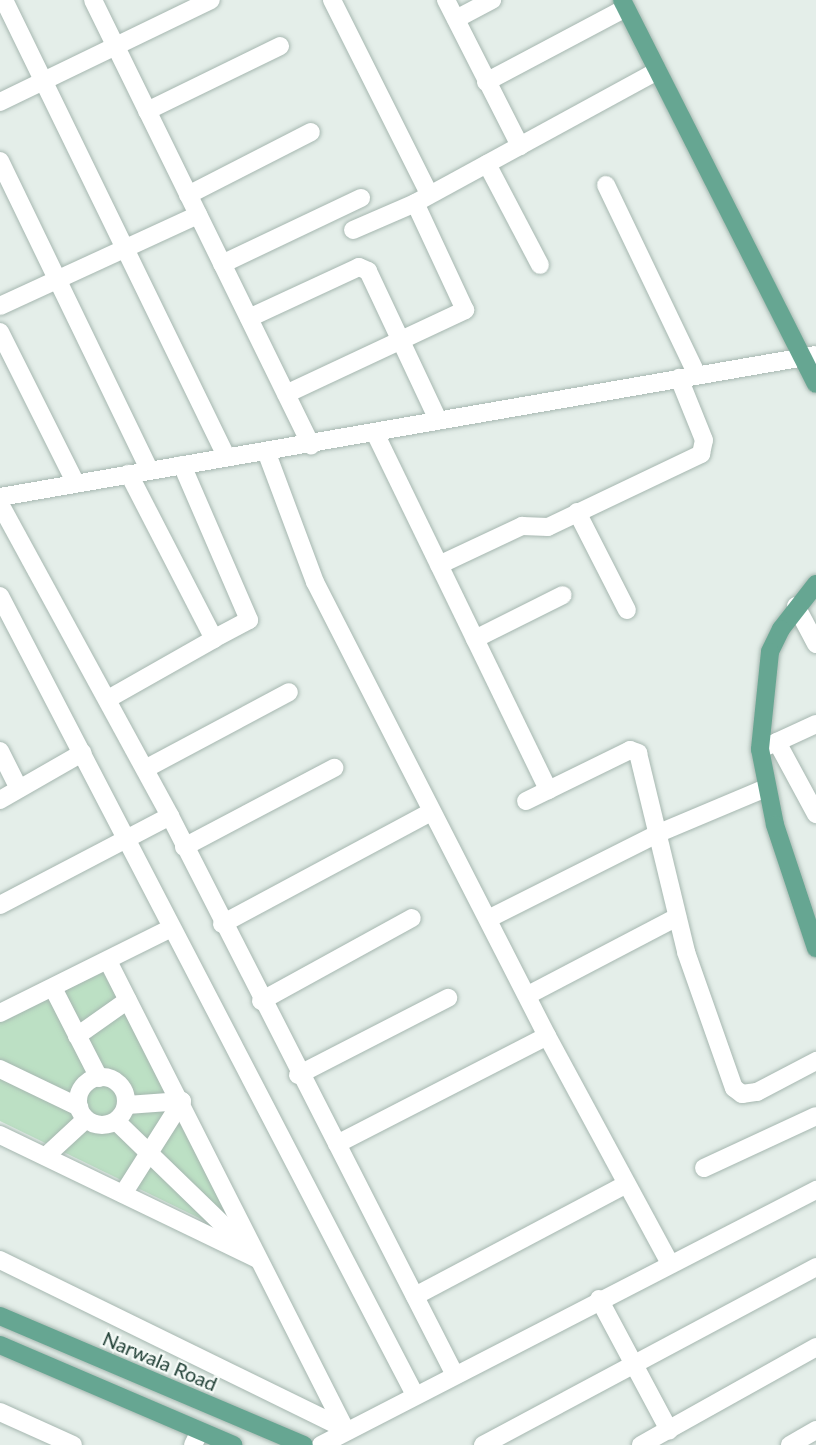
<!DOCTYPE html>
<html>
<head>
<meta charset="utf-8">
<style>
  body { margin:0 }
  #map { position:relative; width:816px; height:1445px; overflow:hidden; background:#e4eee9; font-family:Lato,sans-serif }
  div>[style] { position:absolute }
  .green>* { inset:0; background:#bce0c4 }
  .roads { filter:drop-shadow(0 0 2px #a6b7b0) drop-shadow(0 0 2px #a6b7b0) }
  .minor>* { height:18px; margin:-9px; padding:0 9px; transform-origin:9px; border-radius:9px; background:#fff }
  .minor>.ring { margin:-9px; padding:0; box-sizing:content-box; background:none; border:18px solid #fff; border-radius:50% }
  .major>* { height:18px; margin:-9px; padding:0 9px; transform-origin:9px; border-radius:9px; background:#66a692 }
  span { translate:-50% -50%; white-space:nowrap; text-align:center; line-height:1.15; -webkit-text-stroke:4.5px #f5faf7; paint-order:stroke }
  .street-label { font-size:20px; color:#224137 }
</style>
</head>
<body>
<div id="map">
  <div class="green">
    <i style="clip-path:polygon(103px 972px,243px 1227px,234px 1235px,0 1121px,0 1022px)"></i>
  </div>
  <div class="roads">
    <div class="minor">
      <i style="left:4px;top:0;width:507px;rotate:64.04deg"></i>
      <i style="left:93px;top:0;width:496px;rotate:63.9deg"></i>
      <i style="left:332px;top:0;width:217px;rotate:63.4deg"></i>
      <i style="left:446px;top:0;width:164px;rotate:63.1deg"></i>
      <i style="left:456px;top:19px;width:41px;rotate:-27.8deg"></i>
      <i style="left:486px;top:82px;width:158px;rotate:-27.9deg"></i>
      <i style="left:0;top:102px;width:234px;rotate:-25.8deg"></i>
      <i style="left:147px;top:111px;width:148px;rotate:-26deg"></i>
      <i style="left:0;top:161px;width:342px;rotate:64.2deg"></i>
      <i style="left:487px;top:164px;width:114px;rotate:62.3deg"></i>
      <i style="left:606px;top:185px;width:211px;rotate:64.4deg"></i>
      <i style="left:188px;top:195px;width:138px;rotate:-27.1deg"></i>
      <i style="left:353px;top:230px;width:68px;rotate:-23.5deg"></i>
      <i style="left:222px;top:264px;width:154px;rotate:-25.4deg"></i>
      <i style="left:0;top:306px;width:218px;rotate:-24.7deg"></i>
      <i style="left:249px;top:318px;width:121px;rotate:-24.9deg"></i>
      <i style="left:359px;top:267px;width:10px;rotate:24deg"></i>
      <i style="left:368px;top:271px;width:165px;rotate:64.8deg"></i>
      <i style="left:0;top:332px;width:168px;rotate:63.4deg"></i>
      <i style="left:286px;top:394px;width:198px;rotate:-25.1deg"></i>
      <i style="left:465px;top:310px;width:118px;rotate:-115deg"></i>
      <i style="left:415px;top:203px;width:276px;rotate:-28.6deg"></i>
      <i style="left:375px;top:433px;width:397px;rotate:64.1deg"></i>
      <i style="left:266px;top:451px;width:140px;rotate:69.5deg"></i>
      <i style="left:315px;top:582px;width:510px;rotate:62.93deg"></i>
      <i style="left:547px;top:1036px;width:257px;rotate:61.6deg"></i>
      <i style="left:182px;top:465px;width:169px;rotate:66.6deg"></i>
      <i style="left:249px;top:620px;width:40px;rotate:152deg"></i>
      <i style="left:0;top:497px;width:828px;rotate:-9.87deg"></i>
      <i style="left:0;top:504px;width:355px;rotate:61.4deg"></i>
      <i style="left:170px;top:816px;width:627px;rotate:62.99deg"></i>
      <i style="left:577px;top:512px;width:110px;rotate:63deg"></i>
      <i style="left:439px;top:565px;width:92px;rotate:-25.2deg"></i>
      <i style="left:522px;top:526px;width:26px;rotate:2deg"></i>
      <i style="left:548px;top:527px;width:170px;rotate:-25.5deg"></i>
      <i style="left:701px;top:454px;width:14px;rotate:-78deg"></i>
      <i style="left:704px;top:440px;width:67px;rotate:-112deg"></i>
      <i style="left:0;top:596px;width:900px;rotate:62.55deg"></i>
      <i style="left:796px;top:606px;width:43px;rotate:62.2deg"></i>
      <i style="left:475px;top:639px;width:98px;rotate:-26.6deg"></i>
      <i style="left:108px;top:699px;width:122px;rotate:-29.5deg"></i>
      <i style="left:214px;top:639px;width:186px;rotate:-117.3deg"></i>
      <i style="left:777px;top:742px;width:43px;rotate:-24.8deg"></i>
      <i style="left:760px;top:749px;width:18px;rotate:-22deg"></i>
      <i style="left:777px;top:742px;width:82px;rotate:61.6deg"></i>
      <i style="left:0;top:751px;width:42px;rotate:63.4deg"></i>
      <i style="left:145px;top:769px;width:163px;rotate:-28.1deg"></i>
      <i style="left:0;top:800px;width:95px;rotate:-29.8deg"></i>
      <i style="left:526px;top:801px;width:116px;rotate:-26.1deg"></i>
      <i style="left:630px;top:750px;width:9px;rotate:21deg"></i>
      <i style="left:638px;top:753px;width:205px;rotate:76.4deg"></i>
      <i style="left:686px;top:952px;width:144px;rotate:70.6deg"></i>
      <i style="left:734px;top:1088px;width:10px;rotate:37deg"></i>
      <i style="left:742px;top:1094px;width:15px;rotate:-8deg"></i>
      <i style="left:757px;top:1092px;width:67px;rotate:-27.7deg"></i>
      <i style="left:184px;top:847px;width:170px;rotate:-27.8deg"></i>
      <i style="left:0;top:905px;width:192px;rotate:-27.6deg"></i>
      <i style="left:488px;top:919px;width:191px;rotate:-26.7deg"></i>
      <i style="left:659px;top:833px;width:116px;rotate:-22.8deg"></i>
      <i style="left:222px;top:924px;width:237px;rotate:-28.2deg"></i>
      <i style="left:108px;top:961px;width:525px;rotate:63.14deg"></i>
      <i style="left:53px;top:988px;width:101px;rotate:62.9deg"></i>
      <i style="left:528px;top:995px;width:168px;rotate:-27.6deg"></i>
      <i style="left:261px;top:1001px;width:172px;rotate:-28.8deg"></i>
      <i style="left:0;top:1013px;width:191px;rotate:-26.4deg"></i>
      <i style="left:77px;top:1036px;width:62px;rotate:-35.2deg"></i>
      <i style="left:0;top:1069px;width:88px;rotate:25.7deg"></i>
      <i style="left:298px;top:1075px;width:169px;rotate:-27.2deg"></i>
      <i class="ring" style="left:78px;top:1077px;width:30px;height:30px"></i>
      <i style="left:117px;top:1122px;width:181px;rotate:44.1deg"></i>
      <i style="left:0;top:1135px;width:286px;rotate:25.7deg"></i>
      <i style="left:337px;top:1144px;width:236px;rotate:-27.2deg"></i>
      <i style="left:46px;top:1156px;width:54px;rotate:-42.8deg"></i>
      <i style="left:704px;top:1168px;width:123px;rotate:-24.9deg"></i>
      <i style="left:123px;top:1194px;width:110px;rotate:-57.6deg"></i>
      <i style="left:182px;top:1101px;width:55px;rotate:175.8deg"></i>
      <i style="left:0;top:1260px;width:384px;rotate:26.1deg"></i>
      <i style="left:415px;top:1296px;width:238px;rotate:-27.9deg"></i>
      <i style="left:599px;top:1299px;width:149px;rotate:61.9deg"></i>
      <i style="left:0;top:1412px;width:80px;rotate:24.3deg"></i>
      <i style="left:193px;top:1445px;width:13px;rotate:-63deg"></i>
      <i style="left:321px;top:1445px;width:557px;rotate:-27.26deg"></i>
      <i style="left:483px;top:1445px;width:378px;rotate:-28.1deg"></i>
      <i style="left:641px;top:1445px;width:201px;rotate:-29.2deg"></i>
      <i style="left:790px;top:1445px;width:30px;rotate:-30deg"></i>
    </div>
    <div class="major">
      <i style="left:622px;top:0;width:430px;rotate:63.2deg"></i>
      <i style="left:816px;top:584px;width:57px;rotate:127.9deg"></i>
      <i style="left:781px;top:629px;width:25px;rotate:116deg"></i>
      <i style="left:770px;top:652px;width:98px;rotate:95.9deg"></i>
      <i style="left:760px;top:749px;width:77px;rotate:78.8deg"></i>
      <i style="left:775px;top:825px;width:130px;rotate:71.6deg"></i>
      <i style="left:0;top:1316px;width:330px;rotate:23deg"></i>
      <i style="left:0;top:1345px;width:254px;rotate:23.2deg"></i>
    </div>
  </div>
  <div class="street-label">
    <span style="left:160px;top:1361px;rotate:23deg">Narwala Road</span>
  </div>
</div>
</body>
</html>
